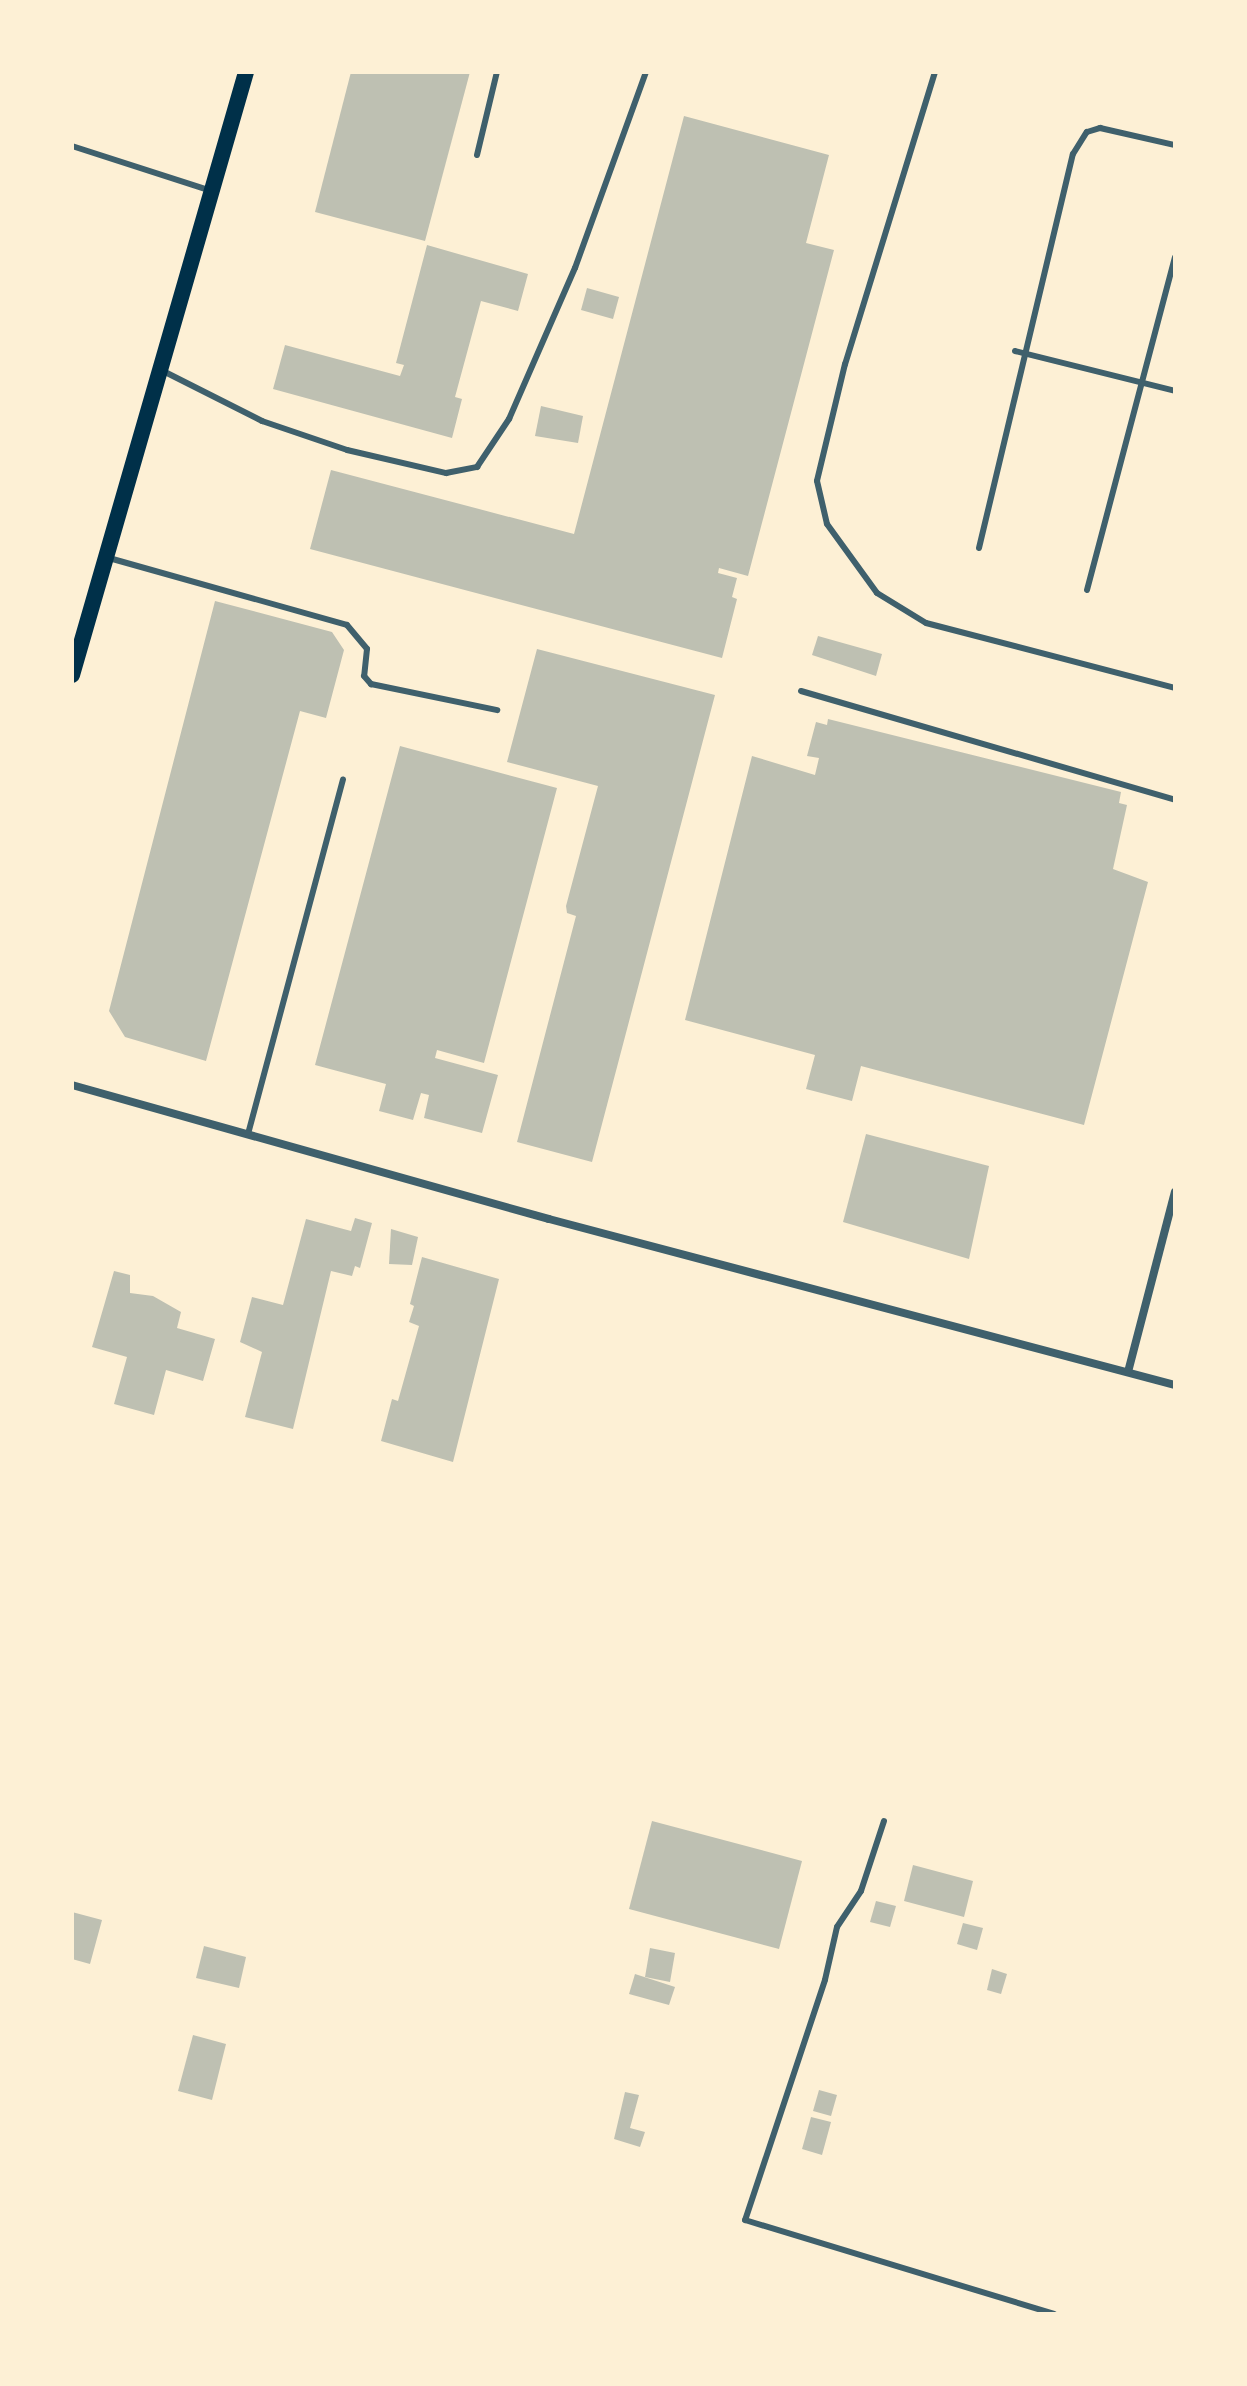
<!DOCTYPE html>
<html>
<head>
<meta charset="utf-8">
<style>
  body { margin:0 }
  #map { position:relative; width:1247px; height:2386px; overflow:hidden; background:#fdf0d5; font-family:"Fira Sans",sans-serif }
  div>[style] { position:absolute }
  .building>* { inset:0; background:#bec0b2 }
  .service>* { height:6px; margin:-3px; padding:0 3px; transform-origin:3px; border-radius:3px; background:#3f606c }
  .minor>* { height:8px; margin:-4px; padding:0 4px; transform-origin:4px; border-radius:4px; background:#3f606c }
  .secondary>* { height:16px; margin:-8px; padding:0 8px; transform-origin:8px; border-radius:8px; background:#003049 }
  span { translate:-50% -50%; white-space:nowrap; text-align:center; line-height:1.15; -webkit-text-stroke:6px #fdf0d5; paint-order:stroke }
  .frame { position:absolute; inset:0; border:74px solid #fdf0d5; pointer-events:none }
</style>
</head>
<body>
<div id="map">
  <div class="building">
    <i style="clip-path:polygon(351px 72px,470px 72px,425px 241px,315px 212px)"></i>
    <i style="clip-path:polygon(684px 116px,829px 155px,806px 243px,834px 250px,748px 576px,719px 568px,718px 573px,737px 578px,732px 597px,737px 599px,722px 658px,310px 549px,331px 470px,574px 534px)"></i>
    <i style="clip-path:polygon(427px 245px,528px 274px,518px 311px,481px 301px,455px 397px,462px 399px,452px 438px,273px 389px,285px 345px,400px 376px,404px 365px,396px 363px)"></i>
    <i style="clip-path:polygon(587px 288px,619px 297px,613px 319px,581px 310px)"></i>
    <i style="clip-path:polygon(541px 406px,583px 416px,578px 443px,535px 436px)"></i>
    <i style="clip-path:polygon(215px 601px,332px 632px,344px 650px,326px 718px,300px 711px,206px 1061px,125px 1037px,109px 1011px)"></i>
    <i style="clip-path:polygon(818px 636px,882px 654px,876px 676px,812px 655px)"></i>
    <i style="clip-path:polygon(537px 649px,715px 695px,592px 1162px,517px 1142px,576px 916px,567px 913px,566px 906px,598px 786px,507px 762px)"></i>
    <i style="clip-path:polygon(828px 719px,1121px 792px,1119px 803px,1127px 805px,1113px 869px,1148px 882px,1084px 1125px,861px 1066px,852px 1101px,806px 1089px,815px 1055px,685px 1020px,752px 756px,815px 775px,819px 758px,807px 756px,816px 722px,827px 725px)"></i>
    <i style="clip-path:polygon(400px 746px,557px 788px,484px 1063px,437px 1050px,435px 1058px,498px 1075px,482px 1133px,424px 1118px,429px 1095px,421px 1093px,413px 1120px,379px 1111px,386px 1084px,315px 1065px)"></i>
    <i style="clip-path:polygon(866px 1134px,989px 1166px,969px 1259px,843px 1222px)"></i>
    <i style="clip-path:polygon(355px 1218px,372px 1223px,360px 1268px,355px 1266px,352px 1276px,331px 1271px,293px 1429px,245px 1417px,262px 1352px,240px 1342px,252px 1297px,283px 1305px,306px 1219px,351px 1231px)"></i>
    <i style="clip-path:polygon(391px 1229px,418px 1237px,412px 1265px,389px 1264px)"></i>
    <i style="clip-path:polygon(422px 1257px,499px 1279px,453px 1462px,381px 1441px,392px 1399px,398px 1401px,419px 1326px,409px 1322px,414px 1306px,410px 1304px)"></i>
    <i style="clip-path:polygon(114px 1271px,130px 1275px,130px 1293px,153px 1296px,181px 1312px,177px 1328px,215px 1339px,203px 1381px,166px 1370px,154px 1415px,114px 1404px,127px 1357px,92px 1347px)"></i>
    <i style="clip-path:polygon(652px 1821px,802px 1861px,779px 1949px,629px 1909px)"></i>
    <i style="clip-path:polygon(913px 1865px,973px 1881px,964px 1917px,904px 1901px)"></i>
    <i style="clip-path:polygon(876px 1901px,896px 1906px,890px 1927px,870px 1922px)"></i>
    <i style="clip-path:polygon(72px 1912px,102px 1920px,90px 1964px,72px 1959px)"></i>
    <i style="clip-path:polygon(963px 1923px,983px 1928px,977px 1950px,957px 1944px)"></i>
    <i style="clip-path:polygon(204px 1946px,246px 1957px,239px 1988px,196px 1978px)"></i>
    <i style="clip-path:polygon(650px 1948px,675px 1953px,670px 1982px,645px 1977px)"></i>
    <i style="clip-path:polygon(992px 1969px,1007px 1974px,1001px 1994px,987px 1990px)"></i>
    <i style="clip-path:polygon(635px 1974px,675px 1987px,669px 2005px,629px 1994px)"></i>
    <i style="clip-path:polygon(193px 2035px,226px 2044px,212px 2100px,178px 2091px)"></i>
    <i style="clip-path:polygon(819px 2090px,837px 2095px,831px 2116px,813px 2111px)"></i>
    <i style="clip-path:polygon(625px 2092px,639px 2095px,630px 2128px,645px 2132px,640px 2147px,614px 2139px)"></i>
    <i style="clip-path:polygon(811px 2117px,831px 2122px,822px 2155px,802px 2149px)"></i>
  </div>
  <div class="service">
    <i style="left:935px;top:72px;width:306px;rotate:107.1deg"></i>
    <i style="left:845px;top:364px;width:120px;rotate:103.5deg"></i>
    <i style="left:817px;top:481px;width:44px;rotate:76.9deg"></i>
    <i style="left:827px;top:524px;width:85px;rotate:54.1deg"></i>
    <i style="left:877px;top:593px;width:57px;rotate:31.5deg"></i>
    <i style="left:926px;top:623px;width:257px;rotate:14.6deg"></i>
    <i style="left:72px;top:146px;width:143px;rotate:17.9deg"></i>
    <i style="left:477px;top:155px;width:85px;rotate:-76.5deg"></i>
    <i style="left:1015px;top:351px;width:165px;rotate:14deg"></i>
    <i style="left:163px;top:371px;width:111px;rotate:26.8deg"></i>
    <i style="left:262px;top:421px;width:90px;rotate:18.8deg"></i>
    <i style="left:347px;top:450px;width:102px;rotate:13.1deg"></i>
    <i style="left:446px;top:473px;width:32px;rotate:-11deg"></i>
    <i style="left:477px;top:467px;width:58px;rotate:-56.3deg"></i>
    <i style="left:509px;top:419px;width:165px;rotate:-66.4deg"></i>
    <i style="left:575px;top:268px;width:208px;rotate:-70.1deg"></i>
    <i style="left:979px;top:548px;width:405px;rotate:-76.6deg"></i>
    <i style="left:1073px;top:154px;width:26px;rotate:-58deg"></i>
    <i style="left:1087px;top:132px;width:14px;rotate:-17deg"></i>
    <i style="left:1100px;top:128px;width:77px;rotate:12.8deg"></i>
    <i style="left:109px;top:558px;width:247px;rotate:15.7deg"></i>
    <i style="left:347px;top:625px;width:31px;rotate:50deg"></i>
    <i style="left:367px;top:649px;width:27px;rotate:96deg"></i>
    <i style="left:364px;top:676px;width:11px;rotate:49deg"></i>
    <i style="left:371px;top:684px;width:129px;rotate:11.7deg"></i>
    <i style="left:1087px;top:590px;width:344px;rotate:-75.2deg"></i>
    <i style="left:801px;top:691px;width:390px;rotate:16.2deg"></i>
    <i style="left:248px;top:1134px;width:367px;rotate:-75deg"></i>
    <i style="left:884px;top:1821px;width:74px;rotate:108.2deg"></i>
    <i style="left:861px;top:1891px;width:43px;rotate:123.7deg"></i>
    <i style="left:837px;top:1927px;width:54px;rotate:102.8deg"></i>
    <i style="left:825px;top:1980px;width:253px;rotate:108.4deg"></i>
    <i style="left:745px;top:2220px;width:323px;rotate:16.9deg"></i>
  </div>
  <div class="minor">
    <i style="left:72px;top:1085px;width:495px;rotate:15.7deg"></i>
    <i style="left:549px;top:1219px;width:648px;rotate:14.85deg"></i>
    <i style="left:1128px;top:1372px;width:186px;rotate:-75.4deg"></i>
  </div>
  <div class="secondary">
    <i style="left:72px;top:675px;width:628px;rotate:-73.9deg"></i>
  </div>
  <div class="frame"></div>
</div>
</body>
</html>
